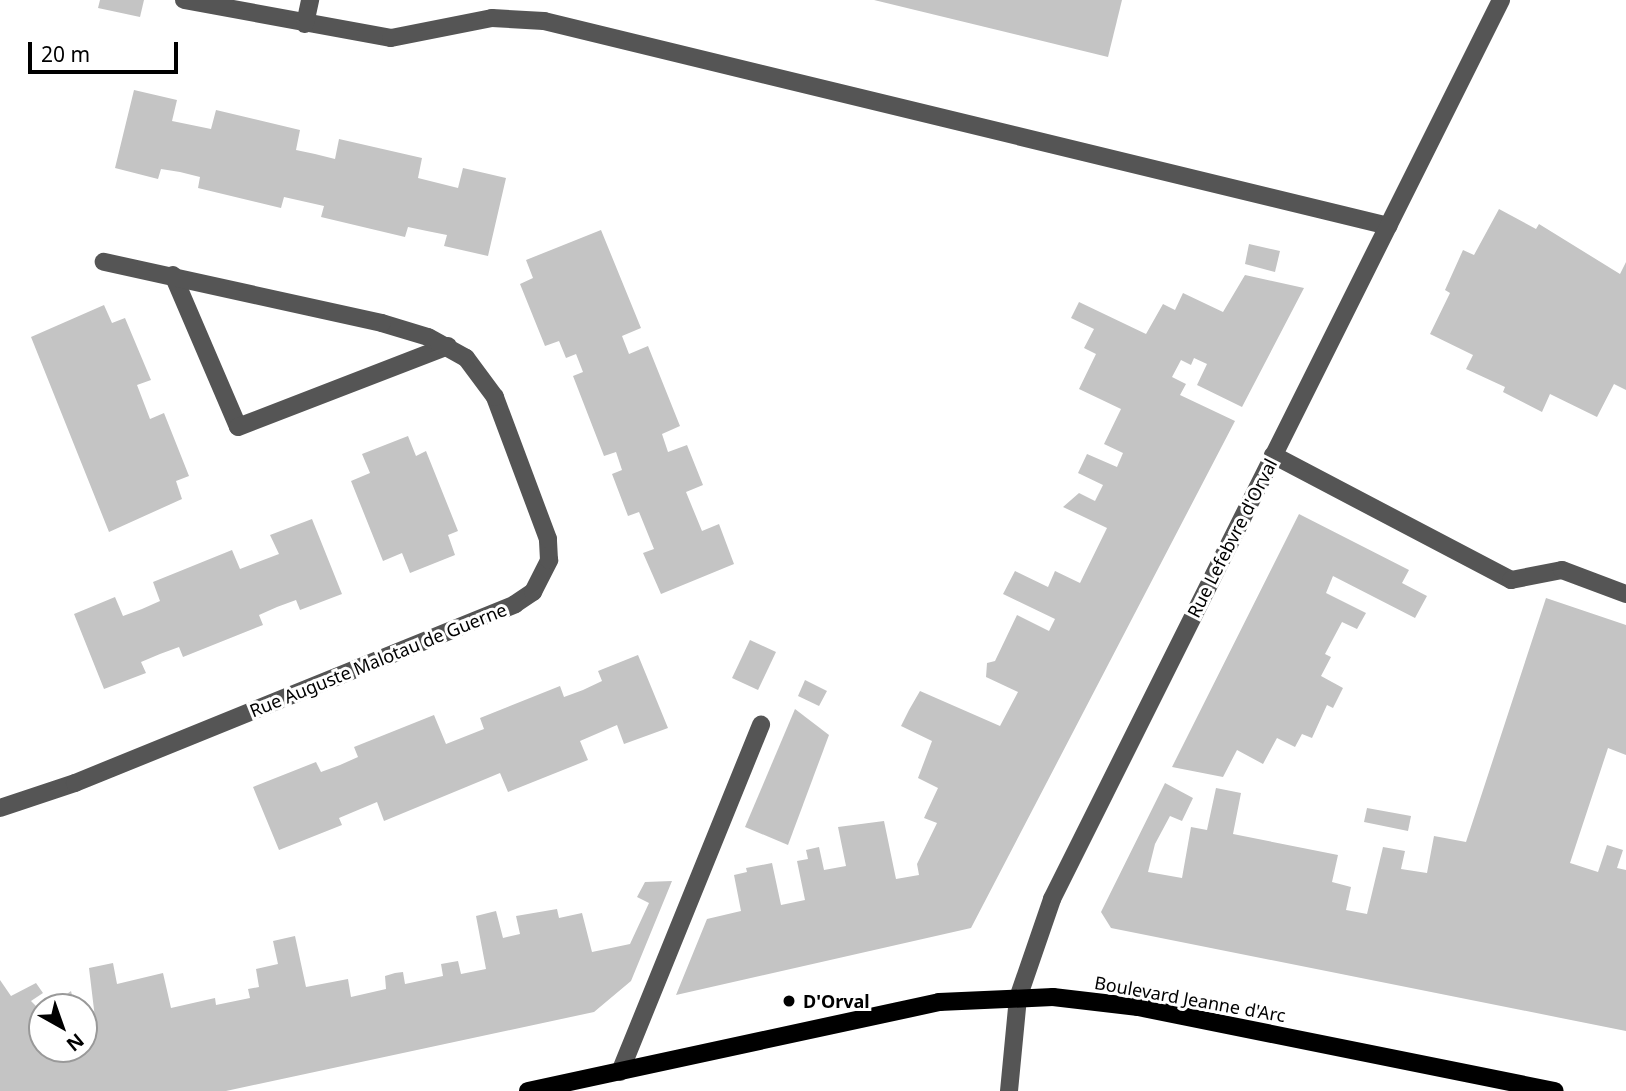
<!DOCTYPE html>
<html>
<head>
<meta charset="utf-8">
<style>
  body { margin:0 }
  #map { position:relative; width:1626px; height:1091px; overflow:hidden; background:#fff; font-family:"Noto Sans",sans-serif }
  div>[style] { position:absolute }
  .building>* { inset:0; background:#c4c4c4 }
  .minor>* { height:18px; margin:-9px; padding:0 9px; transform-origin:9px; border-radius:9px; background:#555 }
  .major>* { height:18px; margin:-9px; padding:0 9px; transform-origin:9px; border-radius:9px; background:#000 }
  .dots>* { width:19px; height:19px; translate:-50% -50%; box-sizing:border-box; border:4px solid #fff; border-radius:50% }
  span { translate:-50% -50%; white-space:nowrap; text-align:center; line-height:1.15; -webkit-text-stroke:6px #fff; paint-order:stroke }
  .street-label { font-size:18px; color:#000 }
  .poi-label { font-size:18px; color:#000; font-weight:700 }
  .left { translate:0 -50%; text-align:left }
  .north { position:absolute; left:28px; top:993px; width:70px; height:70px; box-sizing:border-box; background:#fff; border:2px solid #999; border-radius:50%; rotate:140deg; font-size:19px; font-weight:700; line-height:28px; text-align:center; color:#000 }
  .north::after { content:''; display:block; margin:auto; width:24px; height:32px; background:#000; clip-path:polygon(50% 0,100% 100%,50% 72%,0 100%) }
  .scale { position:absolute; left:28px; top:42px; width:150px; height:32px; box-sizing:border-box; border:4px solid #000; border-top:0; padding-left:9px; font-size:21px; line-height:24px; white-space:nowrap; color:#000; -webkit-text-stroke:5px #fff; paint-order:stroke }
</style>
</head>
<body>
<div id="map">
  <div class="building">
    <i style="clip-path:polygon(100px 0,144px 0,140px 17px,98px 8px)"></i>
    <i style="clip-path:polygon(874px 0,1122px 0,1108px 57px)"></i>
    <i style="clip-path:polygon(134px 90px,177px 100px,172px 121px,211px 129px,216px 110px,300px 130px,296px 150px,315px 154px,335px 159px,339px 139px,422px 158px,418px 178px,458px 188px,463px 168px,506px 178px,488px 256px,444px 246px,447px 235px,427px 231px,408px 227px,405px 237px,321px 217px,324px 206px,284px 197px,281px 208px,198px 188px,200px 177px,180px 172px,161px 169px,158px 179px,115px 168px)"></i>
    <i style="clip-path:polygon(1499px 209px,1536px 229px,1539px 224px,1620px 274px,1626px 262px,1626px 390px,1614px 384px,1597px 417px,1550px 394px,1542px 412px,1503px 392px,1505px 387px,1466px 369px,1473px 355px,1430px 334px,1450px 293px,1445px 290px,1463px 250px,1474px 255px)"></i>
    <i style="clip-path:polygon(601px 230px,641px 328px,622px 336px,629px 354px,648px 346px,680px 426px,662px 434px,668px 452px,687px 445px,703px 485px,686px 492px,702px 531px,719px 524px,734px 564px,661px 594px,643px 553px,654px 549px,639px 512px,628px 516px,612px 474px,622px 470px,616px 452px,604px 456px,573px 376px,583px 372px,576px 354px,566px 358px,559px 341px,545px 346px,520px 284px,533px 278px,526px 260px)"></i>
    <i style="clip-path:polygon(1249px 244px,1280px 251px,1275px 272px,1245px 264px)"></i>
    <i style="clip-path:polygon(1245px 275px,1304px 288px,1242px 407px,1197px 385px,1207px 364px,1194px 358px,1191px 365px,1181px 360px,1172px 377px,1186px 384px,1180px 395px,1235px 421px,971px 928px,676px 995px,707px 919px,741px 911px,734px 875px,747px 872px,746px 868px,772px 863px,781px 905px,805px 900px,797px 861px,808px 859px,806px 850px,819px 847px,824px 870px,846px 866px,838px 827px,884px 821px,896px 879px,919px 875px,917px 864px,937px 823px,924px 818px,938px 788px,918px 778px,932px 741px,901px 726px,909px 710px,920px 691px,1000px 726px,1018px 692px,986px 677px,987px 663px,995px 661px,1017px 615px,1049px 631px,1055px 619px,1003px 594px,1015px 571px,1048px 587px,1055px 571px,1080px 583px,1107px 528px,1063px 507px,1079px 493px,1095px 501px,1103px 485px,1078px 473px,1087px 454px,1117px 467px,1123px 453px,1104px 444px,1121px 409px,1079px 389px,1096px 354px,1084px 348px,1094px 329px,1071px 318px,1079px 302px,1146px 334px,1163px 304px,1175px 310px,1183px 293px,1223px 312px)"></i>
    <i style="clip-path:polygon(104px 305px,112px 323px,125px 318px,151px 380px,137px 385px,150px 419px,164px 413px,189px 476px,176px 481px,182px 499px,109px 532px,31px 337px)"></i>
    <i style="clip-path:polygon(408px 436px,416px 456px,426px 451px,458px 531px,448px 535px,455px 555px,410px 573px,402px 553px,383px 561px,351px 481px,370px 473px,362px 454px)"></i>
    <i style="clip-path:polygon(1299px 514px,1409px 570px,1402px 583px,1427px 596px,1415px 618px,1333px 576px,1326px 593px,1366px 613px,1357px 629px,1342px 622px,1325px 654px,1331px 657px,1321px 676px,1343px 688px,1333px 708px,1327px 705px,1312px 738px,1302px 734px,1295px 747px,1277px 738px,1263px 764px,1237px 750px,1223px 777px,1172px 767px)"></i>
    <i style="clip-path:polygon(312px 519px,342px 594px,300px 610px,296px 600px,277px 607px,259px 615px,263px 625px,183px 657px,179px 647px,160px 654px,141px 662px,146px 673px,104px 689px,74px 614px,115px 597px,123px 616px,142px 609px,160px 601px,153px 582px,232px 550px,240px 569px,279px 554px,270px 535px)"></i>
    <i style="clip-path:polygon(1546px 598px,1626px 625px,1626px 755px,1608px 748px,1570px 863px,1598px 872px,1607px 845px,1623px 850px,1617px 868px,1626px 870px,1626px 1031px,1111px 928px,1101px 912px,1165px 783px,1193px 798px,1182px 821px,1170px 816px,1155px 844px,1148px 872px,1182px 878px,1191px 827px,1207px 830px,1216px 788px,1241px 793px,1233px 834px,1338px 855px,1332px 882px,1351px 887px,1346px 910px,1367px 914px,1383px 847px,1405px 851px,1401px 869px,1427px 873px,1434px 836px,1466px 842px)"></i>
    <i style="clip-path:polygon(750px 640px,776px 652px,758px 690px,732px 678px)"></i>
    <i style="clip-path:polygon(638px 655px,668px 728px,624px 744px,617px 725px,580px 741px,588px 760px,508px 792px,500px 773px,384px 821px,377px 802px,339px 818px,342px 825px,279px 850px,253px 787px,316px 762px,321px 772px,340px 765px,358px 757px,354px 747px,434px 715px,446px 744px,484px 729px,480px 718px,560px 686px,564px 697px,583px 690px,602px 681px,598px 671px)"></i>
    <i style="clip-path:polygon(805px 680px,827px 691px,819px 706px,798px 696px)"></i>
    <i style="clip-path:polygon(795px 709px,829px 735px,788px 845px,745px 827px)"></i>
    <i style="clip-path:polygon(1367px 808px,1411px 816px,1408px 831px,1364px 822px)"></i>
    <i style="clip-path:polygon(672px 881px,631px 981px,594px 1012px,226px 1091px,0 1091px,0 980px,11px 996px,36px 983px,43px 993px,31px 1001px,42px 1012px,42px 1049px,84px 1049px,84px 1020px,95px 1018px,89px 968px,113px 963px,117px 984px,163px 973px,171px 1008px,215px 998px,216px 1005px,250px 998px,248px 989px,259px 987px,256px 969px,278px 964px,273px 941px,295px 936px,306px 987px,348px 979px,351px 997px,386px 989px,385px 976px,395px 973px,403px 972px,405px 984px,443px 976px,441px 964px,458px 961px,461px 974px,486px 969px,476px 916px,496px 911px,503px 938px,520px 934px,516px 916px,557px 909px,559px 918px,582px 913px,592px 952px,630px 944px,649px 903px,637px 897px,645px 882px)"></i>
    <i style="clip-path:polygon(71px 991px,75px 1007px,49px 1007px)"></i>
  </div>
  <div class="minor">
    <i style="left:184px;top:0;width:210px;rotate:10.4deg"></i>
    <i style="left:391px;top:38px;width:103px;rotate:-11.2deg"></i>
    <i style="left:492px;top:18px;width:52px;rotate:3.3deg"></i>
    <i style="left:544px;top:21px;width:869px;rotate:13.65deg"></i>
    <i style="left:305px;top:24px;width:25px;rotate:-78deg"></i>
    <i style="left:173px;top:275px;width:165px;rotate:66.8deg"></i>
    <i style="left:238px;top:427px;width:225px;rotate:-21.1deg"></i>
    <i style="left:1273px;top:455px;width:269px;rotate:27.7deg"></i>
    <i style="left:1511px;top:580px;width:52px;rotate:-11.1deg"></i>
    <i style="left:1562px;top:570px;width:68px;rotate:20.6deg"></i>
    <i style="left:0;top:808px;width:79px;rotate:-18.4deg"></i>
    <i style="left:75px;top:783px;width:475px;rotate:-22.1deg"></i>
    <i style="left:515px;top:604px;width:22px;rotate:-34deg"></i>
    <i style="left:533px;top:592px;width:36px;rotate:-63deg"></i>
    <i style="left:549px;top:560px;width:21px;rotate:-93deg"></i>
    <i style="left:548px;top:539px;width:152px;rotate:-110.5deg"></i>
    <i style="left:495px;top:397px;width:49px;rotate:-126.6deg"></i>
    <i style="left:466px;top:358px;width:43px;rotate:-151.1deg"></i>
    <i style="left:428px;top:337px;width:48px;rotate:-163.1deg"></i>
    <i style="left:382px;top:323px;width:285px;rotate:-167.6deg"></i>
    <i style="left:620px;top:1072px;width:375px;rotate:-67.9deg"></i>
    <i style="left:1009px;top:1091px;width:93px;rotate:-84.5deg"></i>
    <i style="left:1018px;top:998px;width:105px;rotate:-71deg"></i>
    <i style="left:1052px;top:899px;width:1005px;rotate:-63.46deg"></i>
  </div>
  <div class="major">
    <i style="left:528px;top:1091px;width:421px;rotate:-12.2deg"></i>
    <i style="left:939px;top:1002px;width:114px;rotate:-2.5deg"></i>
    <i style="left:1053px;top:997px;width:86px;rotate:6.7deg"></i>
    <i style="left:1138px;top:1007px;width:425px;rotate:11.4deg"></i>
  </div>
  <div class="dots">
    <i style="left:789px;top:1001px;background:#000"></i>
  </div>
  <div class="street-label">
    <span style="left:1232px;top:538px;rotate:-63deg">Rue Lefebvre d'Orval</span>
    <span style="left:378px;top:660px;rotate:-22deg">Rue Auguste Malotau de Guerne</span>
    <span style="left:1190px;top:999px;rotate:10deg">Boulevard Jeanne d'Arc</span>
  </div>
  <div class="poi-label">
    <span class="left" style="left:803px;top:1001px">D'Orval</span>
  </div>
  <div class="north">N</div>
  <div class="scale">20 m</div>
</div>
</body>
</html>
